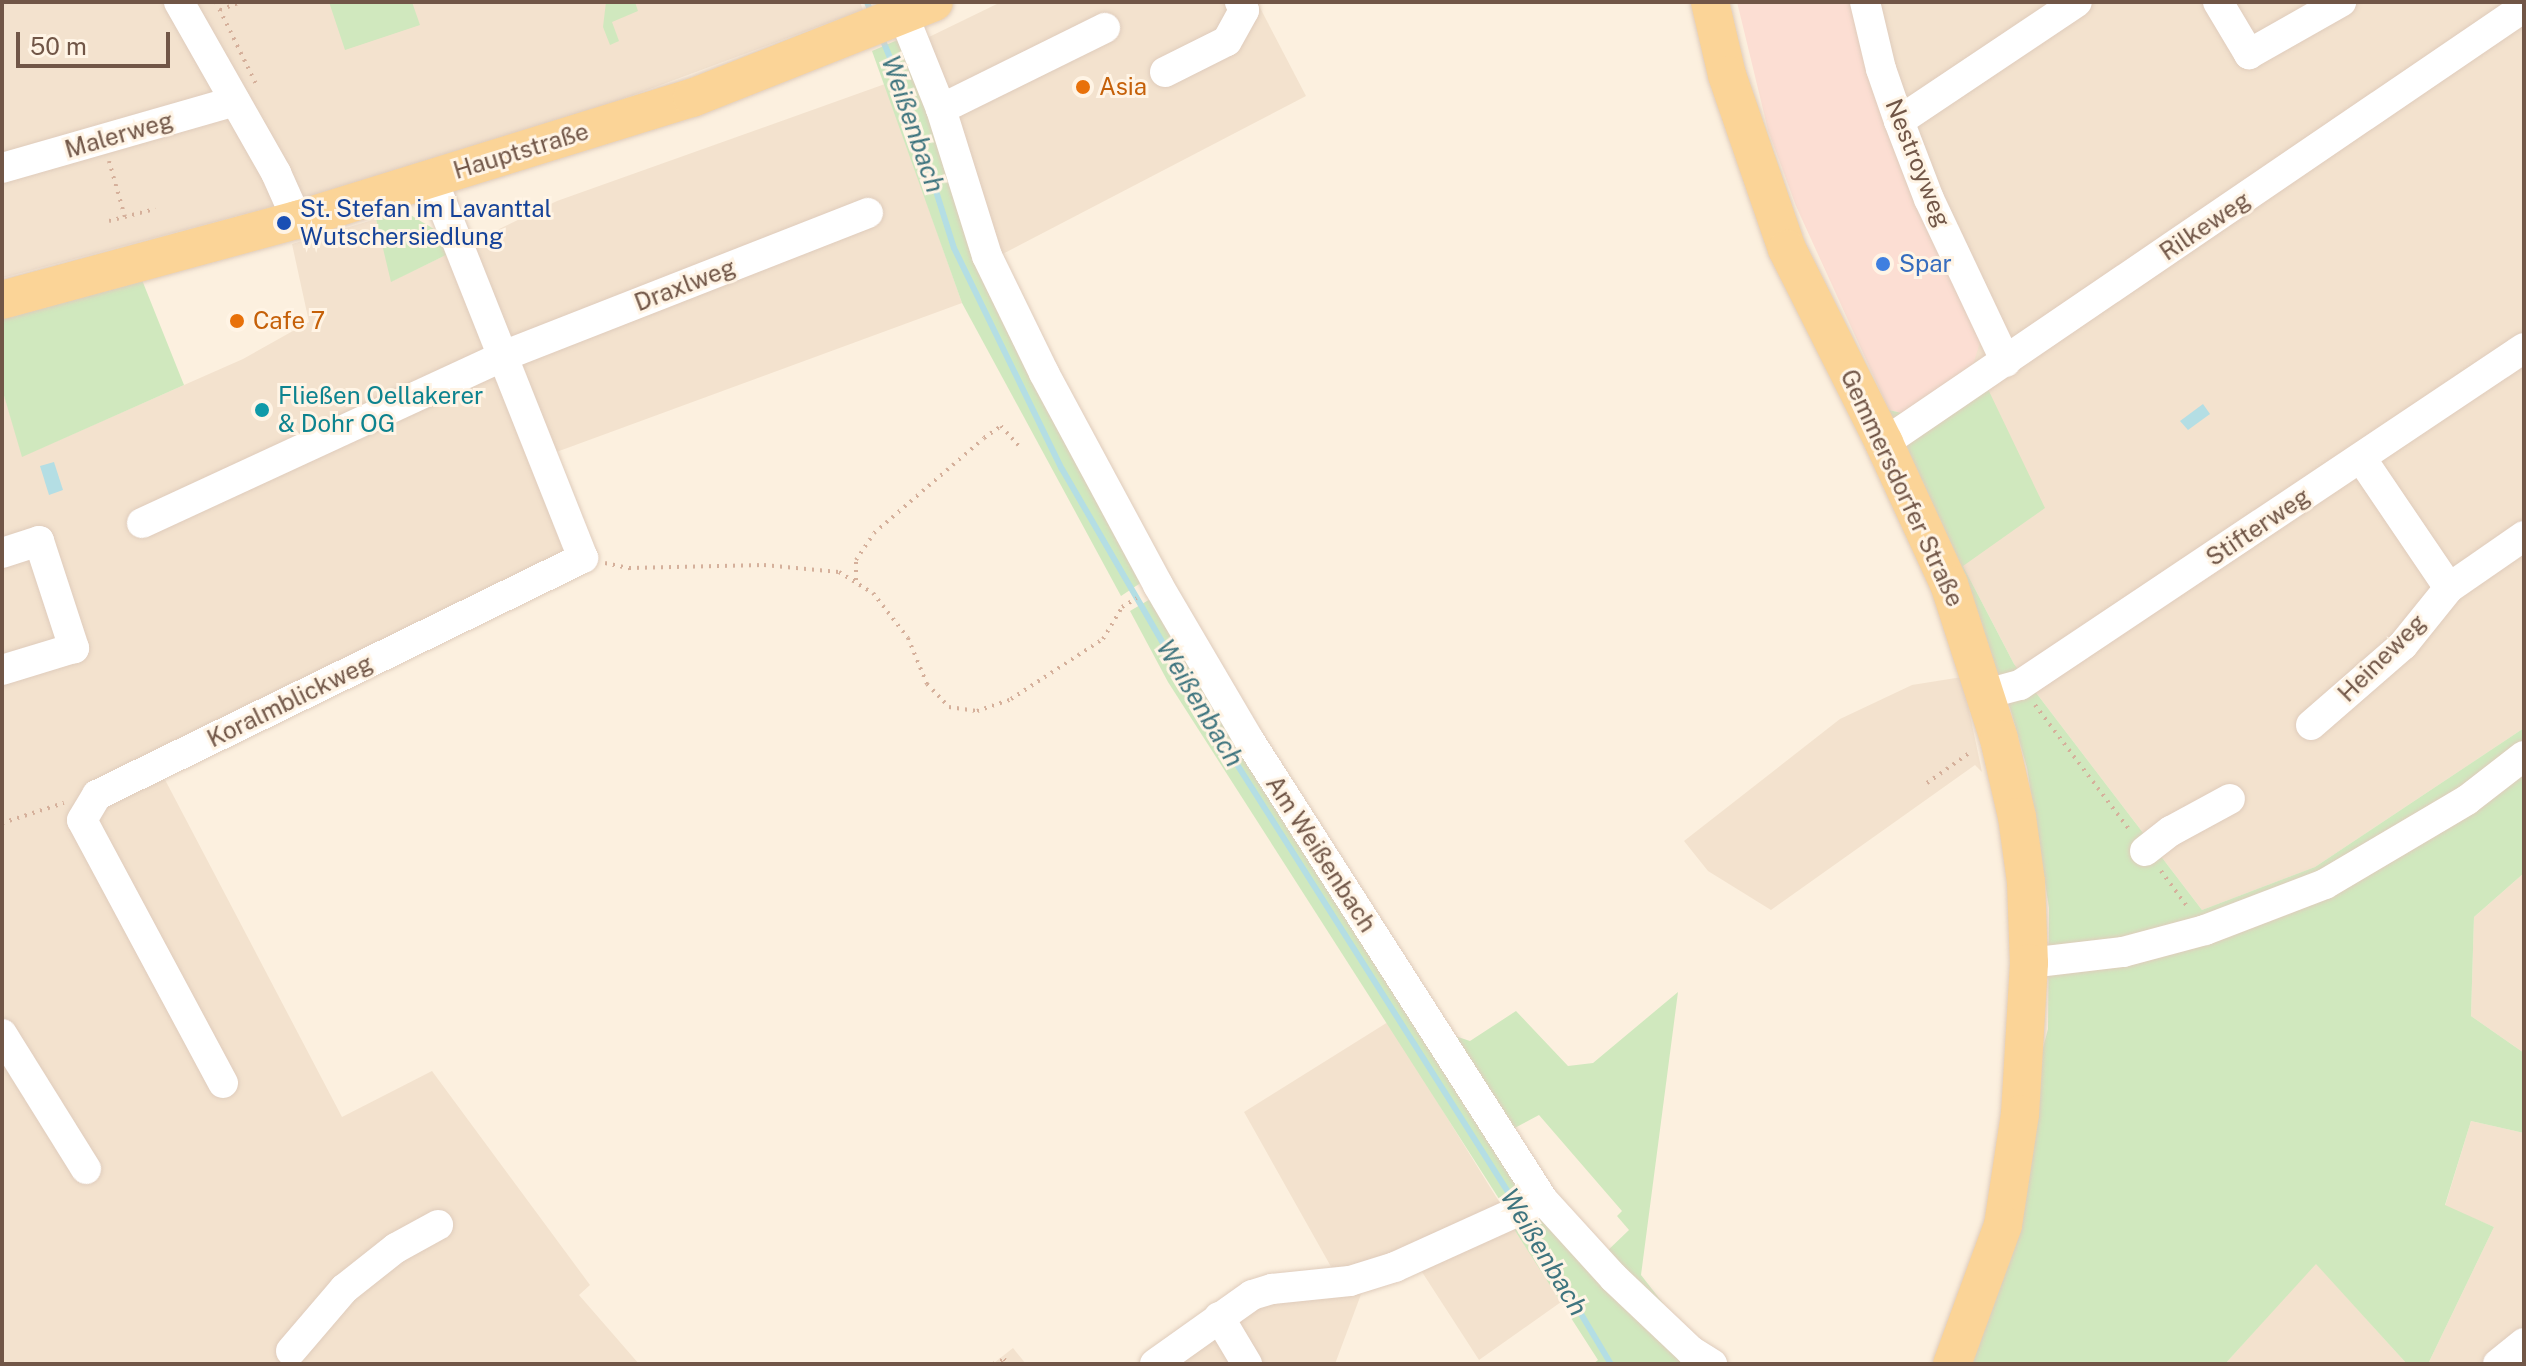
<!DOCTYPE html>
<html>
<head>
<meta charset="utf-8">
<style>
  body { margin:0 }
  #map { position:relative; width:2526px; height:1366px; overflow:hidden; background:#fcf0df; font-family:"Public Sans",sans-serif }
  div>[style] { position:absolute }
  .residential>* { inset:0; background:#f3e2ce }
  .commercial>* { inset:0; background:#fcded3 }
  .green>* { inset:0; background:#d0e8be }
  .water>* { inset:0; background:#b4dee4 }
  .stream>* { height:6px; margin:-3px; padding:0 3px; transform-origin:3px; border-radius:3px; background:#b4dee4 }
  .path>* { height:4px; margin-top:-2px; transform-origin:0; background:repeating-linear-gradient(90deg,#d5b09b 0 2px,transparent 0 8px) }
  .roads { filter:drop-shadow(0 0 2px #dfccbc) drop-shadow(0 0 2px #dfccbc) }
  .minor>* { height:30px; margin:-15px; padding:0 15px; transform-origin:15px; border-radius:15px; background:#fff }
  .major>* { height:38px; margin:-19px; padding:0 19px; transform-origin:19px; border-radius:19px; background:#fbd497 }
  .dots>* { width:22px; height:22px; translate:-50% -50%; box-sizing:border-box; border:4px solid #fff4e5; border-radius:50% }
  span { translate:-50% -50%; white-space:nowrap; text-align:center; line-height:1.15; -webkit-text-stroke:6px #fff4e5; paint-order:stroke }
  .food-label { font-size:24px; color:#c56008 }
  .left { translate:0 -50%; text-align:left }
  .street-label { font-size:24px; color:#715647 }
  .transit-label { font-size:24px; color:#164399 }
  .shop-label { font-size:24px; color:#366cbe }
  .culture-label { font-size:24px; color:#0d838f }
  .water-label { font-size:26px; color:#3f757f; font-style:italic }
  .frame { position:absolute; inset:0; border:4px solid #715647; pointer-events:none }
  .scale { position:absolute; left:16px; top:32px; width:154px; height:36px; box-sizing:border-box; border:4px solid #715647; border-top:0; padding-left:10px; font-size:24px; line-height:28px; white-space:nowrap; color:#715647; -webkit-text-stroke:6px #fff4e5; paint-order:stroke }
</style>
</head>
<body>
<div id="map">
  <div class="residential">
    <i style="clip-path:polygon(2px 2px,860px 2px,863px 10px,558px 123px,298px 200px,2px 278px)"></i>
    <i style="clip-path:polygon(1001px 2px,1257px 2px,1306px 96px,995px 258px,929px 37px)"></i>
    <i style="clip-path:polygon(1853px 2px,2524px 2px,2524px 728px,2315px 867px,2202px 910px,2014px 664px,1963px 566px,1972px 368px,1939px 253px,1872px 89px)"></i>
    <i style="clip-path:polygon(885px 84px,962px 303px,551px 454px,596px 561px,162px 774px,342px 1117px,432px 1071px,590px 1285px,579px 1295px,639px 1364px,2px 1364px,2px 389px,23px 456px,243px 359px,309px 322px,292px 244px,376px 219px,392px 281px,557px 201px)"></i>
    <i style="clip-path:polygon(1962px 677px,1982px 772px,1975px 765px,1771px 910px,1708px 871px,1684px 841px,1840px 719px,1912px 685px)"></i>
    <i style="clip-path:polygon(2524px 873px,2524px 1053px,2471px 1016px,2474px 917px)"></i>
    <i style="clip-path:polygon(1388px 1022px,1561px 1302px,1479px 1360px,1422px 1272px,1363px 1289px,1335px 1364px,1139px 1364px,1255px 1282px,1334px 1272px,1244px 1112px)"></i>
    <i style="clip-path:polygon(2471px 1121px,2524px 1133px,2524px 1364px,2428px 1364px,2494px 1227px,2445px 1206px)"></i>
    <i style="clip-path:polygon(2316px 1263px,2407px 1364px,2225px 1364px)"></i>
    <i style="clip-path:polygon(1013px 1348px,1026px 1364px,993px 1364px,994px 1363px)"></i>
  </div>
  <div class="commercial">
    <i style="clip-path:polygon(1737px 2px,1853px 2px,1872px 89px,1939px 253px,1981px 339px,1972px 368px,1906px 414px,1889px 410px,1796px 206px,1768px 130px)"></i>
  </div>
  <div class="green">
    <i style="clip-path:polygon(329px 2px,412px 2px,420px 25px,345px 50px)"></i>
    <i style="clip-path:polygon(606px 2px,635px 2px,638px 11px,612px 22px,619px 41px,610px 45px,603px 27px)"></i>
    <i style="clip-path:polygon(902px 38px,1142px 582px,1121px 596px,962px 303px,872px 51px)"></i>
    <i style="clip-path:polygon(402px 210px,439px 232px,448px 254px,391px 282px,376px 219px)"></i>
    <i style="clip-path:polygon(142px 280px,184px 385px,22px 457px,2px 389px,2px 319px)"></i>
    <i style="clip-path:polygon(1987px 387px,2045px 508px,1963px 566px,2014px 664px,2202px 910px,2315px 867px,2524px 728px,2524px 873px,2474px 917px,2471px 1016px,2524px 1053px,2524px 1133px,2471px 1121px,2445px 1205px,2494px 1227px,2428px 1364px,2407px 1364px,2316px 1264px,2225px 1364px,1958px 1364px,2048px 1029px,2049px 908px,2027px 768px,2008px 701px,1889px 410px,1906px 414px)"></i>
    <i style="clip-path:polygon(1152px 598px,1524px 1190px,1520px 1197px,1503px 1205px,1168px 682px,1130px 611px)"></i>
    <i style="clip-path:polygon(1678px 992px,1641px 1275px,1680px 1325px,1603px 1255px,1629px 1230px,1617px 1216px,1622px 1211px,1539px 1115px,1507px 1132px,1455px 1036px,1470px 1041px,1516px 1011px,1568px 1066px,1593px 1063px)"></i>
    <i style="clip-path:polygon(1539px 1214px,1699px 1364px,1593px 1364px,1598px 1360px,1512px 1226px)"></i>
  </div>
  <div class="water">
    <i style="clip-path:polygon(2203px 404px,2210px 414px,2188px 430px,2180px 421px)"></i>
    <i style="clip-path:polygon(54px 462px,63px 490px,49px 495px,40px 466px)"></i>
  </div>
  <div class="stream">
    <i style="left:867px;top:2px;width:14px;rotate:69deg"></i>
    <i style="left:881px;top:36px;width:65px;rotate:67.4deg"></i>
    <i style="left:906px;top:96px;width:159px;rotate:72.5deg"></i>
    <i style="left:954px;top:248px;width:246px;rotate:64deg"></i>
    <i style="left:1062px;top:469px;width:261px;rotate:59.9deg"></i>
    <i style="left:1193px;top:695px;width:601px;rotate:57.63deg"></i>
    <i style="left:1525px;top:1220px;width:168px;rotate:59.2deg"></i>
  </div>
  <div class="path">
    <i style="left:216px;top:2px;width:93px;rotate:64deg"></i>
    <i style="left:220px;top:10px;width:22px;rotate:-21deg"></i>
    <i style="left:109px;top:161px;width:58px;rotate:74.1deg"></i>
    <i style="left:109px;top:221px;width:48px;rotate:-14.6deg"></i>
    <i style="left:605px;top:563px;width:25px;rotate:12deg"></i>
    <i style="left:629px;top:568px;width:135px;rotate:-1.3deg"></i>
    <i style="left:764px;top:565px;width:75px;rotate:5.3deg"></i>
    <i style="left:839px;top:572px;width:40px;rotate:32deg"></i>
    <i style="left:873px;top:593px;width:57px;rotate:52.1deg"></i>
    <i style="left:908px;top:638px;width:50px;rotate:67.6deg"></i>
    <i style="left:927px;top:684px;width:32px;rotate:46deg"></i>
    <i style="left:949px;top:707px;width:28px;rotate:8deg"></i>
    <i style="left:977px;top:711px;width:36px;rotate:-19deg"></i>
    <i style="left:1011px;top:699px;width:110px;rotate:-33.1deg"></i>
    <i style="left:1103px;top:639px;width:37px;rotate:-59deg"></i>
    <i style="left:1122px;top:607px;width:17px;rotate:-31deg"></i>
    <i style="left:856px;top:580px;width:20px;rotate:-90deg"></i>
    <i style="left:856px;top:560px;width:32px;rotate:-56deg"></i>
    <i style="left:874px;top:533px;width:145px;rotate:-40.8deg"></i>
    <i style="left:984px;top:438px;width:21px;rotate:-35deg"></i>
    <i style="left:1001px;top:426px;width:31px;rotate:48deg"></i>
    <i style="left:2035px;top:705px;width:159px;rotate:52.9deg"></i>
    <i style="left:1927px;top:783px;width:55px;rotate:-35.4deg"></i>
    <i style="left:2px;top:823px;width:65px;rotate:-17.9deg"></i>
    <i style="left:2161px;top:871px;width:47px;rotate:53.6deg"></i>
    <i style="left:993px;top:1364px;width:12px;rotate:-24deg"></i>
    <i style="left:1004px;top:1359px;width:7px;rotate:45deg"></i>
  </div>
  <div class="roads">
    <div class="minor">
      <i style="left:179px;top:2px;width:197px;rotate:60.4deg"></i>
      <i style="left:276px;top:173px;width:51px;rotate:65.9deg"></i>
      <i style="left:898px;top:2px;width:115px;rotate:68.1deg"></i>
      <i style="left:941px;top:109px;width:154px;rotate:72.6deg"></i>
      <i style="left:987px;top:256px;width:130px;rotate:64deg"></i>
      <i style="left:1044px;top:373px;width:241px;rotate:61.7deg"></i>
      <i style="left:1158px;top:585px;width:180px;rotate:59.6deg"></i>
      <i style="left:1249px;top:740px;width:546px;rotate:57.42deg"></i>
      <i style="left:1543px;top:1200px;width:105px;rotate:47.7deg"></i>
      <i style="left:1614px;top:1278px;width:106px;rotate:43.5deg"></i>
      <i style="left:1691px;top:1351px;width:25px;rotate:32deg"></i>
      <i style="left:1865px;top:2px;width:69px;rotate:76.6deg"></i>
      <i style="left:1881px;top:69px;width:55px;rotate:70.9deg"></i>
      <i style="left:1899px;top:121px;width:84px;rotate:69deg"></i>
      <i style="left:1929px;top:199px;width:180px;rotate:64.7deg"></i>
      <i style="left:2218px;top:2px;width:61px;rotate:59.2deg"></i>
      <i style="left:2249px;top:54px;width:106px;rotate:-29.5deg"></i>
      <i style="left:1165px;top:72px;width:69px;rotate:-26.6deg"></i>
      <i style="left:1227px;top:41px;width:35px;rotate:-61deg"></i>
      <i style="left:1244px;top:10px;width:9px;rotate:-117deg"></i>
      <i style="left:941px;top:109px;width:183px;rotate:-26.3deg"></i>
      <i style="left:1899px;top:121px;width:214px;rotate:-33.8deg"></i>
      <i style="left:2px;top:168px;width:242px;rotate:-16deg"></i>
      <i style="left:1884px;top:443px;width:774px;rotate:-34.26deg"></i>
      <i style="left:142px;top:523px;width:398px;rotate:-24.8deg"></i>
      <i style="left:503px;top:356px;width:392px;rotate:-21.4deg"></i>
      <i style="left:2px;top:553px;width:39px;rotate:-18deg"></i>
      <i style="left:39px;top:541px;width:113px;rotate:71.9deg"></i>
      <i style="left:74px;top:648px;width:75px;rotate:163deg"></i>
      <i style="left:2449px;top:588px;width:91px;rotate:-34.7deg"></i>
      <i style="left:1986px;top:694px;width:35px;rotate:-15deg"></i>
      <i style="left:2020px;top:685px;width:606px;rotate:-33.77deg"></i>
      <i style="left:2311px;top:725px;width:122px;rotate:-41deg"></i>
      <i style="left:2403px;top:645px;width:73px;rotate:-51.1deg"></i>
      <i style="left:2449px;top:588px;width:157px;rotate:-124.1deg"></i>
      <i style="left:2145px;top:851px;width:33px;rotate:-38deg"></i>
      <i style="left:2171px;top:831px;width:67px;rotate:-28.5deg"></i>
      <i style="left:2029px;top:963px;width:95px;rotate:-6.7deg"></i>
      <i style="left:2123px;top:952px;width:85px;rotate:-15deg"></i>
      <i style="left:2205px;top:930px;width:129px;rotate:-21deg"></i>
      <i style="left:2325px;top:884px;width:165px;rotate:-30.6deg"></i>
      <i style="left:2467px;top:800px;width:72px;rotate:-37.7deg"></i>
      <i style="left:2px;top:1034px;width:159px;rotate:58.1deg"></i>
      <i style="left:223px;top:1083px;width:298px;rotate:-118.2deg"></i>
      <i style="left:82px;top:820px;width:29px;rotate:-59deg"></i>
      <i style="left:97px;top:795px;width:541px;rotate:-26deg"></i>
      <i style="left:583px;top:558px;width:409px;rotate:-111.7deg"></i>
      <i style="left:1219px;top:1317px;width:55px;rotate:59.2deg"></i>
      <i style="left:291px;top:1351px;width:82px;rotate:-49.5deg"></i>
      <i style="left:344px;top:1289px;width:66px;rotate:-38.3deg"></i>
      <i style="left:396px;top:1248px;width:48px;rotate:-28.7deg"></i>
      <i style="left:1155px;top:1364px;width:119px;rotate:-35.4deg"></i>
      <i style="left:1252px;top:1295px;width:21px;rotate:-17deg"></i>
      <i style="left:1272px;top:1289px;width:78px;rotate:-5.9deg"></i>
      <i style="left:1350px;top:1281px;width:47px;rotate:-17.3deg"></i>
      <i style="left:1395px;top:1267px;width:162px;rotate:-24.4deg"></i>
      <i style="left:2498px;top:1364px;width:33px;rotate:-39deg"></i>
    </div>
    <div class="major">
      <i style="left:1710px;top:2px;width:75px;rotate:76.9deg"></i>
      <i style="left:1727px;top:75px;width:184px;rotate:71deg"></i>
      <i style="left:1787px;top:249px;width:217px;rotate:63.4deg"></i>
      <i style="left:1884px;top:443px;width:155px;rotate:65.3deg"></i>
      <i style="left:1949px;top:584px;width:163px;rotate:72.1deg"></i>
      <i style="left:1999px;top:739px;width:80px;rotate:77deg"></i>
      <i style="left:2017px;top:817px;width:66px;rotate:82.1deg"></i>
      <i style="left:2026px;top:882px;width:81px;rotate:87.9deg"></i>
      <i style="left:2029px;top:963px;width:151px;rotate:93.4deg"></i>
      <i style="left:2020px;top:1114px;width:112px;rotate:98.7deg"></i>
      <i style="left:2003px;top:1225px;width:148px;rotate:110.1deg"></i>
      <i style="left:2px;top:300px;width:306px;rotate:-15.2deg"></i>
      <i style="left:297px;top:220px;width:413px;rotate:-17.2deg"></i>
      <i style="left:692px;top:98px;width:260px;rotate:-21.6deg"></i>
    </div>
  </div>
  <div class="dots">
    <i style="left:1083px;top:87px;background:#e8710a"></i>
    <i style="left:284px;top:223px;background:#1a4fb4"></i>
    <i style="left:1883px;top:264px;background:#3f7fe0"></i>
    <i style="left:237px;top:321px;background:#e8710a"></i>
    <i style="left:262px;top:410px;background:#0f9aa8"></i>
  </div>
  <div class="food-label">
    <span class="left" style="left:1099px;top:87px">Asia</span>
    <span class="left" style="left:253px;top:321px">Cafe 7</span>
  </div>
  <div class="street-label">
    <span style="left:119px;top:135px;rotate:-16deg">Malerweg</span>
    <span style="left:521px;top:151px;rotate:-17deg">Hauptstraße</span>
    <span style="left:1918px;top:163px;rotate:68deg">Nestroyweg</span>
    <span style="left:2205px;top:226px;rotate:-34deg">Rilkeweg</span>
    <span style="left:685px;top:285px;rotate:-21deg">Draxlweg</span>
    <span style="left:1902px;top:488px;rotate:65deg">Gemmersdorfer Straße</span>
    <span style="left:2258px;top:527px;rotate:-34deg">Stifterweg</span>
    <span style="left:2382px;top:658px;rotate:-45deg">Heineweg</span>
    <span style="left:290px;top:701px;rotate:-26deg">Koralmblickweg</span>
    <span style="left:1321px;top:854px;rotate:57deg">Am Weißenbach</span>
  </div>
  <div class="transit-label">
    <span class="left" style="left:300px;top:223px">St. Stefan im Lavanttal<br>Wutschersiedlung</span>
  </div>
  <div class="shop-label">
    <span class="left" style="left:1899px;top:264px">Spar</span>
  </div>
  <div class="culture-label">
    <span class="left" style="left:278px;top:410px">Fließen Oellakerer<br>&amp; Dohr OG</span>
  </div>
  <div class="water-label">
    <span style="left:913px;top:124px;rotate:71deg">Weißenbach</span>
    <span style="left:1200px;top:703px;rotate:59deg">Weißenbach</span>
    <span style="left:1544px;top:1252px;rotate:59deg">Weißenbach</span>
  </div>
  <div class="frame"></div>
  <div class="scale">50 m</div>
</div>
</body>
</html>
